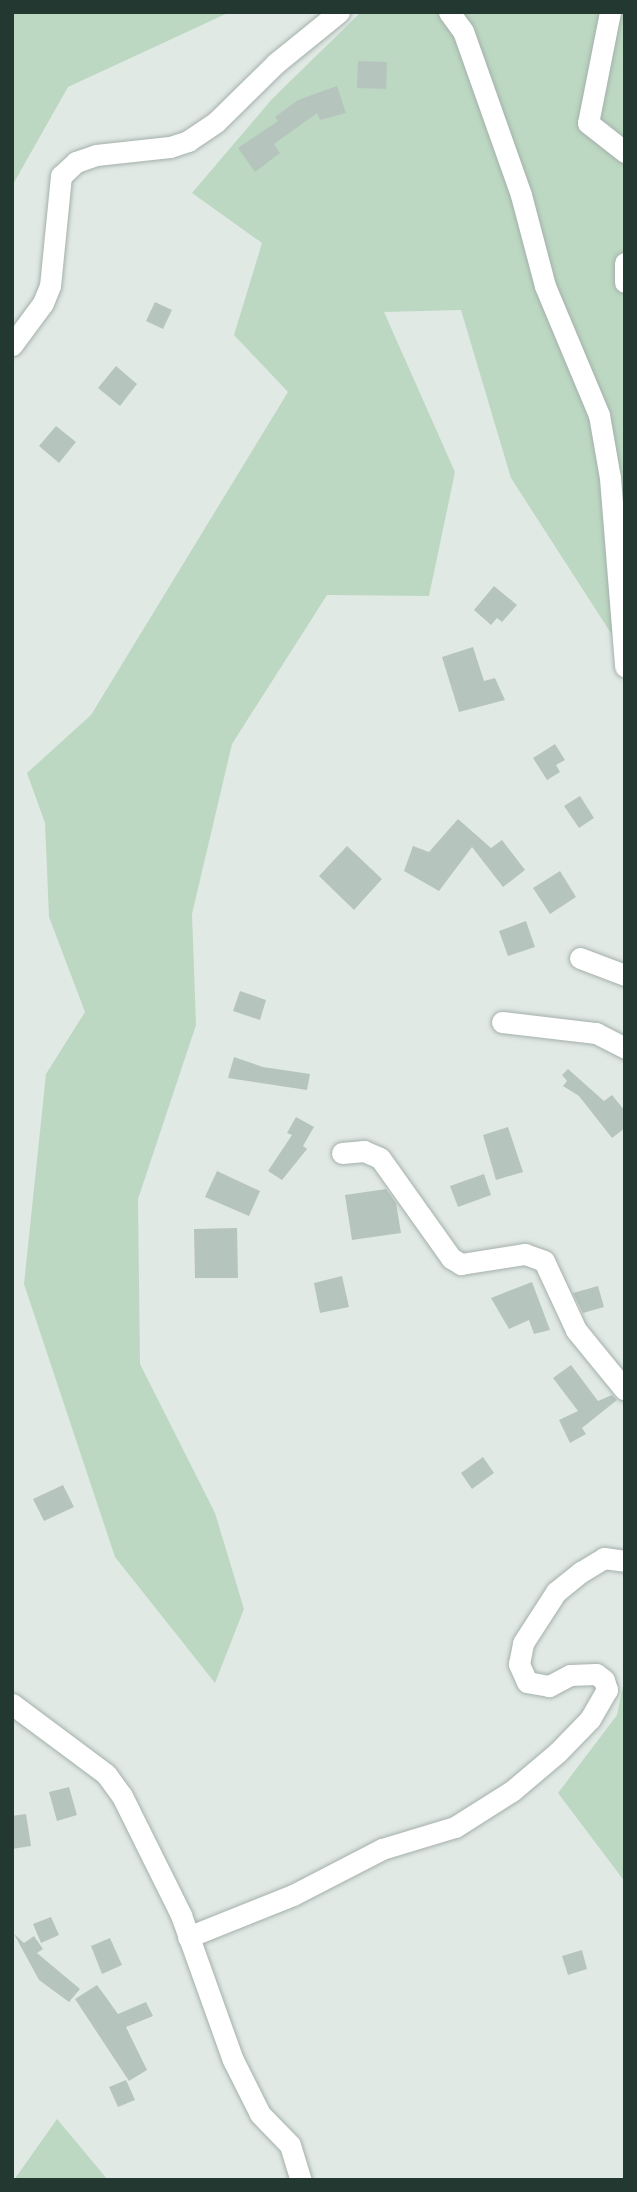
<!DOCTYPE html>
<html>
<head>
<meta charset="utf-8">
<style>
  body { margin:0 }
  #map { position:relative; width:637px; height:2192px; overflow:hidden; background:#e1e9e5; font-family:"Alegreya Sans",sans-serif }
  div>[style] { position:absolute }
  .green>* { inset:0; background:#bcd8c2 }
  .building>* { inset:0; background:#b6c4be }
  .roads { filter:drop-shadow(0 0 2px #a4b0ab) drop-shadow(0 0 2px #a4b0ab) }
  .minor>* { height:21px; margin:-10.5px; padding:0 10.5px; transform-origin:10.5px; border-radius:10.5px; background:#fff }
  span { translate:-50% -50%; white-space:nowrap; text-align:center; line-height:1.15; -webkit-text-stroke:6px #f1f6f3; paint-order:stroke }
  .frame { position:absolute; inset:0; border:14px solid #233831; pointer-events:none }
</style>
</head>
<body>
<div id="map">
  <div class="green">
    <i style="clip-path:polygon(12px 12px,230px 12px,68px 87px,12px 186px)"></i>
    <i style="clip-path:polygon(361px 12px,625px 12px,625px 655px,511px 478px,461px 310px,384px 312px,455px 472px,429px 596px,327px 595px,232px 744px,192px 914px,196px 1025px,138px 1199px,140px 1364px,215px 1513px,244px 1609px,215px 1683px,115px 1557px,24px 1284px,46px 1074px,85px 1012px,49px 917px,45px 823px,27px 773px,91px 715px,288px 392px,234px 335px,262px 243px,192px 193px,272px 99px)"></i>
    <i style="clip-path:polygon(625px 1676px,625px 1882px,558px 1793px,617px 1715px)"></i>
    <i style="clip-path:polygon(57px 2119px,108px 2180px,14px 2180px)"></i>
  </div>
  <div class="building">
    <i style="clip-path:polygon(358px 61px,387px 62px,386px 89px,357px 88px)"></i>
    <i style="clip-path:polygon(337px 86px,346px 113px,320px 120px,317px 113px,274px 144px,280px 153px,255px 172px,238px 148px,278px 121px,275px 117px,298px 100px)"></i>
    <i style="clip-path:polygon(155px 302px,172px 310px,163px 329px,146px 321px)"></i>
    <i style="clip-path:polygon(116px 366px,137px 384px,120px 406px,98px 388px)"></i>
    <i style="clip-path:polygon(56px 426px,76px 442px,59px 463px,39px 446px)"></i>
    <i style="clip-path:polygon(494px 586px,517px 605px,502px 622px,497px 618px,491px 625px,474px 610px)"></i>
    <i style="clip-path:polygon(473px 647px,484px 681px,495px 678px,505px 700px,459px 712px,442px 657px)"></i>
    <i style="clip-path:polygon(555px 744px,565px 760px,556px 765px,560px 772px,547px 780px,533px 758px)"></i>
    <i style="clip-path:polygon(580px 796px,594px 818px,579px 828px,564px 806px)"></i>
    <i style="clip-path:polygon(458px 819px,491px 848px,502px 840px,525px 870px,503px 887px,472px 847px,439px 891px,404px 871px,413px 846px,429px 852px)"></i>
    <i style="clip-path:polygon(347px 846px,382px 879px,354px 910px,319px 876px)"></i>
    <i style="clip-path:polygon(560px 871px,576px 897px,550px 914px,533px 888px)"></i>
    <i style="clip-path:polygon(526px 921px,535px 947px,508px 956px,499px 931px)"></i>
    <i style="clip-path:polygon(240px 991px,266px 1000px,260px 1020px,233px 1011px)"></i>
    <i style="clip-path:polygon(234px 1057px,263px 1067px,310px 1074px,307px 1090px,228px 1078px)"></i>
    <i style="clip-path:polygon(568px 1069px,604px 1101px,612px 1095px,625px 1111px,625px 1128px,612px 1138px,579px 1096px,563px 1086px,567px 1081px,562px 1075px)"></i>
    <i style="clip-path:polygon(296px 1117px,314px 1127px,303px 1146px,307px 1149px,282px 1180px,268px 1171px,292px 1135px,287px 1133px)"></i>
    <i style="clip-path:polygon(508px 1127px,523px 1172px,496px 1180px,483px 1135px)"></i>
    <i style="clip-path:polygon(217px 1171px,260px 1191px,249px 1216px,205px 1197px)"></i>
    <i style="clip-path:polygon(484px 1174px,491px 1195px,458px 1207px,450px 1186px)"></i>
    <i style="clip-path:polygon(386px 1189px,396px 1203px,401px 1233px,352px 1240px,345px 1195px)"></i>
    <i style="clip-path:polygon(237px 1228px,238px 1278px,195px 1278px,194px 1229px)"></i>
    <i style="clip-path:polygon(342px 1276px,349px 1307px,320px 1313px,314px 1283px)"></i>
    <i style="clip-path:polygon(532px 1282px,550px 1330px,534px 1334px,529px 1320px,509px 1329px,491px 1298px)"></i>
    <i style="clip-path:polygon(598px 1286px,604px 1307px,583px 1313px,573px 1293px)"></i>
    <i style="clip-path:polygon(571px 1365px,598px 1401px,612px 1395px,617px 1400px,582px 1428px,586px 1434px,570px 1443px,559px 1420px,578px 1411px,553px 1378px)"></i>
    <i style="clip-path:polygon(483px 1457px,494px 1473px,472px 1489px,461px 1473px)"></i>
    <i style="clip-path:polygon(63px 1485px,74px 1507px,44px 1521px,33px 1499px)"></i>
    <i style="clip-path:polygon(69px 1787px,77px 1815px,57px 1821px,49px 1792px)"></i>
    <i style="clip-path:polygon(26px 1814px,31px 1846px,12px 1849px,12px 1816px)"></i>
    <i style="clip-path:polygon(51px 1917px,59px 1935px,41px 1943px,33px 1924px)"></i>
    <i style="clip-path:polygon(14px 1934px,24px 1943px,34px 1936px,43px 1949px,37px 1953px,80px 1989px,69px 2002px,39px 1980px)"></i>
    <i style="clip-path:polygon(110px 1938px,122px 1965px,102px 1974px,91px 1946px)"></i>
    <i style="clip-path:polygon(582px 1950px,587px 1969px,568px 1975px,562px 1956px)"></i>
    <i style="clip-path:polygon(97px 1985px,118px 2014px,146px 2002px,153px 2016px,126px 2027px,147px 2070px,129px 2081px,75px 1999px)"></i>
    <i style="clip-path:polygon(126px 2080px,135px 2100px,118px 2107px,109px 2087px)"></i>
  </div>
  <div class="roads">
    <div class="minor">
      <i style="left:449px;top:12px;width:24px;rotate:54deg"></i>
      <i style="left:463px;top:31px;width:174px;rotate:70.5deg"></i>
      <i style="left:521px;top:195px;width:94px;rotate:75.2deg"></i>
      <i style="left:545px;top:286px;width:140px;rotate:67.3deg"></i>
      <i style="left:599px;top:415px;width:64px;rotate:80.1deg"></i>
      <i style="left:610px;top:478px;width:189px;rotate:85.4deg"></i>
      <i style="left:610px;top:12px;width:113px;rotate:101.2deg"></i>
      <i style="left:588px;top:123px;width:47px;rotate:38.1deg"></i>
      <i style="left:625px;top:263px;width:19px;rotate:90deg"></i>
      <i style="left:12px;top:345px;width:52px;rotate:-53.6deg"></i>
      <i style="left:43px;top:303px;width:18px;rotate:-68deg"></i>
      <i style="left:50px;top:286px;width:111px;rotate:-84.3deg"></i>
      <i style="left:61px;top:176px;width:21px;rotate:-43deg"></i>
      <i style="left:76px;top:162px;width:21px;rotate:-19deg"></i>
      <i style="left:96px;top:155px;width:74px;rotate:-6.2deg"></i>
      <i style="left:170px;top:147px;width:19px;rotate:-18deg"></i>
      <i style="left:188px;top:141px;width:34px;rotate:-34deg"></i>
      <i style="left:216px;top:122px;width:84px;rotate:-44.5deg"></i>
      <i style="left:276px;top:63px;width:81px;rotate:-39deg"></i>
      <i style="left:580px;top:958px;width:48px;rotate:20.7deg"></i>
      <i style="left:502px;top:1022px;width:95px;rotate:6.7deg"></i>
      <i style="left:596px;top:1033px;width:33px;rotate:27deg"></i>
      <i style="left:342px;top:1153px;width:22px;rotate:-5deg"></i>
      <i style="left:364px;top:1151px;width:17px;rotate:24deg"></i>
      <i style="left:380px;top:1158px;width:123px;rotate:54.6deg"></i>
      <i style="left:451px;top:1258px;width:12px;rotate:31deg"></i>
      <i style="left:461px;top:1264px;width:65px;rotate:-8.9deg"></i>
      <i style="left:525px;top:1254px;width:20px;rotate:20deg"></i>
      <i style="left:544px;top:1261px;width:76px;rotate:65.1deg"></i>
      <i style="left:576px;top:1330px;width:77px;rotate:50.8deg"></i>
      <i style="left:12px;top:1704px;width:117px;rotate:36.7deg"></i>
      <i style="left:106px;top:1774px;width:27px;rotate:54deg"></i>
      <i style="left:122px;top:1796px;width:133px;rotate:63.6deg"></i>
      <i style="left:181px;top:1915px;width:154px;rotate:70.3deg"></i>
      <i style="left:233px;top:2060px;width:60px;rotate:63.4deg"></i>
      <i style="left:260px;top:2114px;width:43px;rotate:45.9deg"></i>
      <i style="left:290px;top:2145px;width:37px;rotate:73deg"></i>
      <i style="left:188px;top:1937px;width:113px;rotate:-21.8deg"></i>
      <i style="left:293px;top:1895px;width:100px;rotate:-27.3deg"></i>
      <i style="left:382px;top:1849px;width:76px;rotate:-16.8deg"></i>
      <i style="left:455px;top:1827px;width:67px;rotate:-32.3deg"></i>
      <i style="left:512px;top:1791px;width:60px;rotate:-40.3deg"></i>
      <i style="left:558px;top:1752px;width:46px;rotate:-45.9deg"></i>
      <i style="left:590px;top:1719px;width:34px;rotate:-60deg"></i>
      <i style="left:607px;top:1690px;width:10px;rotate:-107deg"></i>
      <i style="left:604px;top:1680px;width:10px;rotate:-143deg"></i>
      <i style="left:596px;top:1674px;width:26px;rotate:178deg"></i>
      <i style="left:570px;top:1675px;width:24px;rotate:152deg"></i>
      <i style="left:549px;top:1686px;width:22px;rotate:-170deg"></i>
      <i style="left:527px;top:1682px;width:20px;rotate:-114deg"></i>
      <i style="left:519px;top:1664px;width:21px;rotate:-79deg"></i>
      <i style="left:523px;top:1643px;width:61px;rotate:-57.1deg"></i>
      <i style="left:556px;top:1592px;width:32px;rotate:-39deg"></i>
      <i style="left:581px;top:1572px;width:27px;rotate:-31deg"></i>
      <i style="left:604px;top:1558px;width:21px;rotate:8deg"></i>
    </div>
  </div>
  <div class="frame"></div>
</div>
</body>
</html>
